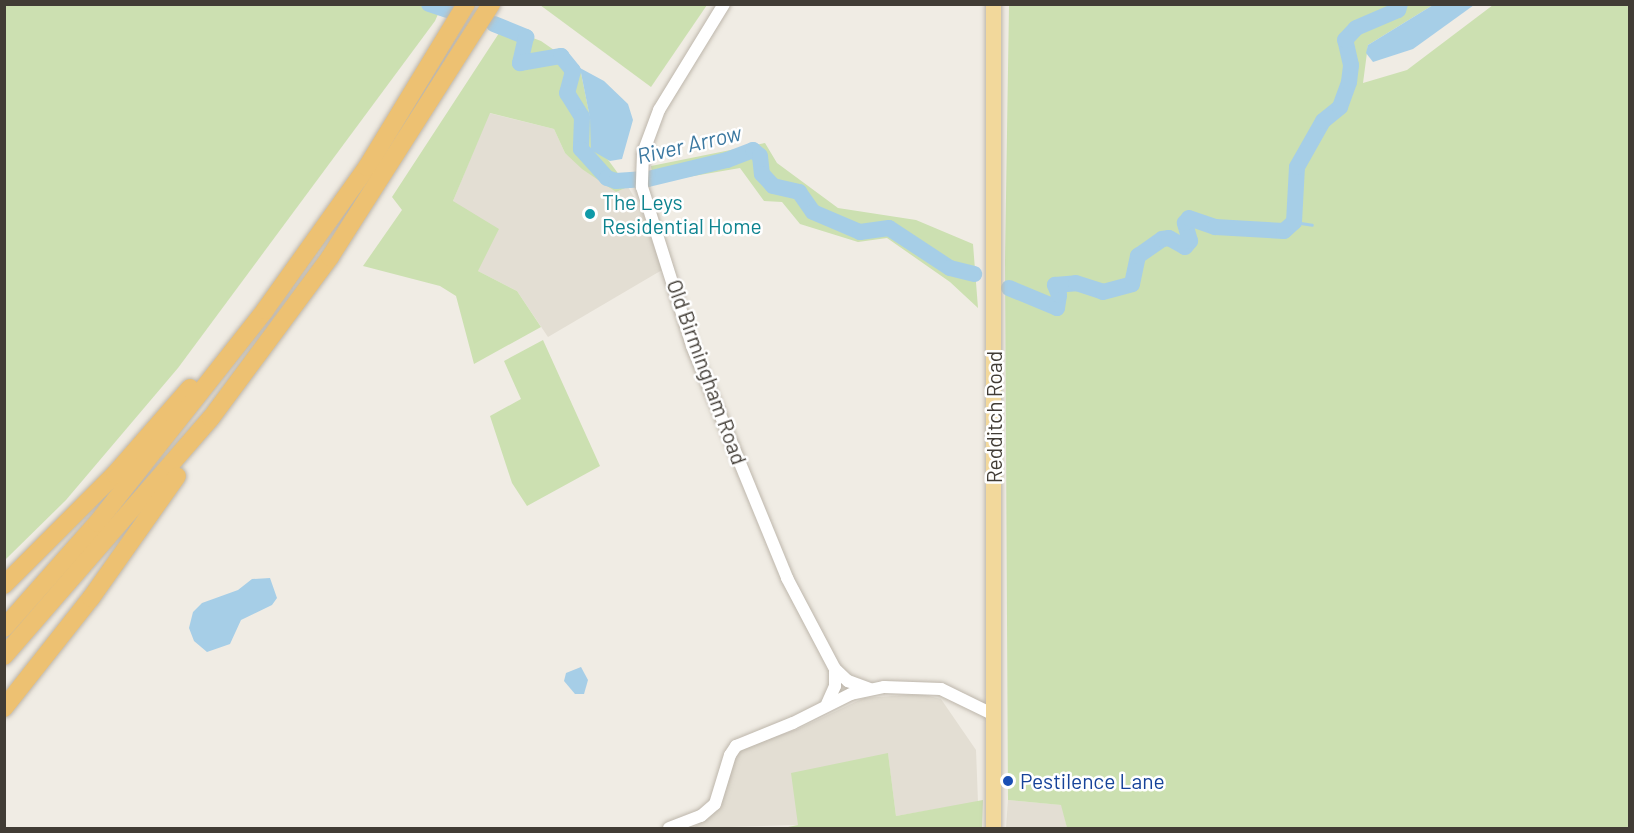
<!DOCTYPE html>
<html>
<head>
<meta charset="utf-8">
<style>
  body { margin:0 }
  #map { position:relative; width:1634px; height:833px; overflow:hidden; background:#f0ece4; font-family:Barlow,sans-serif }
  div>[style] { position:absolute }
  .residential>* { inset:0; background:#e3ded3 }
  .green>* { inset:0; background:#cce0b1 }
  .water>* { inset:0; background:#a6cee7 }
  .stream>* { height:3px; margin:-1.5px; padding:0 1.5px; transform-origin:1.5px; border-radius:1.5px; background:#a6cee7 }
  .river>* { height:16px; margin:-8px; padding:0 8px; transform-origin:8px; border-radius:8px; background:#a6cee7 }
  .roads { filter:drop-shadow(0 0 2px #bdb6ab) drop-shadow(0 0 2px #bdb6ab) }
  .minor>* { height:12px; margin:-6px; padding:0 6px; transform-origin:6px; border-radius:6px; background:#fff }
  .major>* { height:15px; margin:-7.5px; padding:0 7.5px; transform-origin:7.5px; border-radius:7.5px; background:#f2d89b }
  .highway>* { height:18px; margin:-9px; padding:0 9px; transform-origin:9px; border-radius:9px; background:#edc172 }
  .dots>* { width:16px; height:16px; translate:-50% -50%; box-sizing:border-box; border:3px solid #fff; border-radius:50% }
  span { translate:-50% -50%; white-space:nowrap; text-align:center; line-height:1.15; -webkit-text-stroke:5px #fff; paint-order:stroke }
  .culture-label { font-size:21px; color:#0d838f }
  .left { translate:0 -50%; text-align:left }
  .street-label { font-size:21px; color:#413c35 }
  .transit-label { font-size:21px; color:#164399 }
  .water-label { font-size:22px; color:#3b78a0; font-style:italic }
  .frame { position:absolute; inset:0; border:6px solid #413c35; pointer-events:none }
</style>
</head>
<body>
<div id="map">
  <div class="residential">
    <i style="clip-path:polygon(489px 113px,554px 129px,565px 153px,616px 192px,628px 187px,642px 210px,662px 270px,548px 337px,517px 291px,478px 271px,453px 201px)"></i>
    <i style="clip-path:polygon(921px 694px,941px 699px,976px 750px,978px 802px,896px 816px,888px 754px,798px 825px,693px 828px,719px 809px,737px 754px,750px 745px,798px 729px,864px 698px)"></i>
    <i style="clip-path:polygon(1008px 800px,1062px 805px,1067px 828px,1006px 828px)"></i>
  </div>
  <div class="green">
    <i style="clip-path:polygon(5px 4px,442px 5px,435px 21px,178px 368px,66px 500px,5px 560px)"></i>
    <i style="clip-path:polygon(1345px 4px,1433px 5px,1368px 45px,1363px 83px,1407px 70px,1493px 5px,1629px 5px,1629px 828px,1067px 828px,1061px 805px,1008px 800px,1005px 261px,1009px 5px)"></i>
    <i style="clip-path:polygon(540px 5px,707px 5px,651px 87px)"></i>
    <i style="clip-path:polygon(503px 27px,541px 41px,580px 68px,595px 142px,628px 187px,616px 192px,582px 169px,565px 153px,554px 129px,490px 113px,453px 201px,499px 229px,478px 271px,517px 291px,541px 327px,474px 364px,456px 296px,440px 286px,363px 266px,402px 210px,392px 197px)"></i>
    <i style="clip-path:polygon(765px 143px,777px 163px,838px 208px,916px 220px,973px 244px,978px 308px,950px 282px,887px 238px,858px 242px,800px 224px,782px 202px,764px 201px,740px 168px,653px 183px,651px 166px)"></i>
    <i style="clip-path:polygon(543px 340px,600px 466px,527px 506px,512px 483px,490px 416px,521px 399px,504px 361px)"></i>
    <i style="clip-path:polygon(888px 753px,896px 816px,983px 800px,982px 828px,783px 828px,798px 825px,791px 773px)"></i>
  </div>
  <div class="water">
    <i style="clip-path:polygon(1433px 5px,1474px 5px,1413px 49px,1373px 62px,1366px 53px,1368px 45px)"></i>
    <i style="clip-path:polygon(580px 68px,604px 81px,628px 104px,633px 120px,622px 159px,610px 161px,591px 150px,590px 118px)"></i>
    <i style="clip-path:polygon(270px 578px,277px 598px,272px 605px,241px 620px,230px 644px,207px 652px,194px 641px,189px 628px,193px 612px,202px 603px,238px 590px,252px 579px)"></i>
    <i style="clip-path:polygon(581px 667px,588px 680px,584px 694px,575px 694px,564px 681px,566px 673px)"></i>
  </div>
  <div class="stream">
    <i style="left:1294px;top:222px;width:18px;rotate:9deg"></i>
  </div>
  <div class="river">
    <i style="left:429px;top:4px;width:19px;rotate:18deg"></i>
    <i style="left:494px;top:24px;width:35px;rotate:22deg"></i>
    <i style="left:526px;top:37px;width:27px;rotate:103deg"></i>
    <i style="left:520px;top:63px;width:42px;rotate:-9.7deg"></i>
    <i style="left:561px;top:56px;width:19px;rotate:51deg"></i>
    <i style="left:573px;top:71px;width:23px;rotate:105deg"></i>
    <i style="left:567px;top:93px;width:28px;rotate:58deg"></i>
    <i style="left:582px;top:117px;width:32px;rotate:92deg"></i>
    <i style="left:581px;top:149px;width:39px;rotate:48deg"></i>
    <i style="left:607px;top:178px;width:9px;rotate:18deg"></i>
    <i style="left:616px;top:181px;width:32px;rotate:-4deg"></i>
    <i style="left:648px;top:179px;width:81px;rotate:-13.5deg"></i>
    <i style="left:727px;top:160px;width:28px;rotate:-21deg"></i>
    <i style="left:753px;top:150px;width:9px;rotate:41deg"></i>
    <i style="left:760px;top:156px;width:18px;rotate:84deg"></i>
    <i style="left:762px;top:174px;width:16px;rotate:47deg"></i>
    <i style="left:773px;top:186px;width:27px;rotate:13deg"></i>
    <i style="left:799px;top:192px;width:24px;rotate:55deg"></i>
    <i style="left:813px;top:212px;width:51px;rotate:23.1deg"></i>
    <i style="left:860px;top:232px;width:29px;rotate:-8deg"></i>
    <i style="left:889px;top:228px;width:73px;rotate:33.3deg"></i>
    <i style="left:950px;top:268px;width:25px;rotate:14deg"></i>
    <i style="left:1009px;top:288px;width:52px;rotate:22.6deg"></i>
    <i style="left:1057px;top:308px;width:13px;rotate:-81deg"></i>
    <i style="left:1059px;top:295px;width:11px;rotate:-112deg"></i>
    <i style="left:1055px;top:285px;width:21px;rotate:-5deg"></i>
    <i style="left:1076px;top:283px;width:28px;rotate:18deg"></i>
    <i style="left:1103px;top:292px;width:30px;rotate:-15deg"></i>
    <i style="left:1132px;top:284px;width:29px;rotate:-78deg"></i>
    <i style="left:1138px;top:256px;width:29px;rotate:-35deg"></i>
    <i style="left:1162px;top:239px;width:7px;rotate:-8deg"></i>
    <i style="left:1169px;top:238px;width:18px;rotate:29deg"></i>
    <i style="left:1185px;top:247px;width:8px;rotate:-50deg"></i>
    <i style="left:1190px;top:241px;width:19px;rotate:-106deg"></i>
    <i style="left:1185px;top:223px;width:6px;rotate:-51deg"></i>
    <i style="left:1189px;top:218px;width:28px;rotate:19deg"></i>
    <i style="left:1215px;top:227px;width:69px;rotate:3.3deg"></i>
    <i style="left:1284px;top:231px;width:13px;rotate:-42deg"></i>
    <i style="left:1294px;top:222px;width:55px;rotate:-86.9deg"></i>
    <i style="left:1297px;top:167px;width:53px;rotate:-60.5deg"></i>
    <i style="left:1323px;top:121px;width:22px;rotate:-39deg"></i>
    <i style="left:1340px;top:107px;width:27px;rotate:-70deg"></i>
    <i style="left:1349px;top:82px;width:17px;rotate:-83deg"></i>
    <i style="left:1351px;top:65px;width:26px;rotate:-103deg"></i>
    <i style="left:1345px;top:40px;width:16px;rotate:-47deg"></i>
    <i style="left:1356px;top:28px;width:46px;rotate:-23.2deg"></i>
    <i style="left:1398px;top:10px;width:6px;rotate:-72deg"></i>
  </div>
  <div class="roads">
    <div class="minor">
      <i style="left:724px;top:4px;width:124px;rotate:121.5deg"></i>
      <i style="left:659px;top:110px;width:46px;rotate:110.4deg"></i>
      <i style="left:643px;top:153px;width:34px;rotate:92deg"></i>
      <i style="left:642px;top:187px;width:167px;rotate:72.5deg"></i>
      <i style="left:692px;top:346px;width:251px;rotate:67.7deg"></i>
      <i style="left:787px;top:578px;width:103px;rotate:62.2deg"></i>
      <i style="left:835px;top:669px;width:18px;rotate:43deg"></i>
      <i style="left:848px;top:681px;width:23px;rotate:20deg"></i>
      <i style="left:827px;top:704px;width:20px;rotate:-66deg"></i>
      <i style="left:835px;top:686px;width:17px;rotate:-90deg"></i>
      <i style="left:669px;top:828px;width:34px;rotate:-21deg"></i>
      <i style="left:701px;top:816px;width:18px;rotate:-41deg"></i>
      <i style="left:715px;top:804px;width:51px;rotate:-73deg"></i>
      <i style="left:730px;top:755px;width:11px;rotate:-56deg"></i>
      <i style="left:736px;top:746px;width:61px;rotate:-22deg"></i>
      <i style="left:793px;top:723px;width:65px;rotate:-26.6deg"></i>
      <i style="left:851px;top:694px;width:34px;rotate:-12deg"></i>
      <i style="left:884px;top:687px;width:57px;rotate:2deg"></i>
      <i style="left:941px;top:689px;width:59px;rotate:26.1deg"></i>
    </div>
    <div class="major">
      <i style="left:993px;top:828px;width:824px;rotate:-90deg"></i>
    </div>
    <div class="highway">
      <i style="left:4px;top:585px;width:157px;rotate:-45deg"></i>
      <i style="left:115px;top:474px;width:114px;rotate:-48.9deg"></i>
      <i style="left:4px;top:628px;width:140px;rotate:-48.5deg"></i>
      <i style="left:97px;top:523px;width:271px;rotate:-51.7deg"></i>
      <i style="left:265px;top:310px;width:176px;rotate:-54.5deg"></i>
      <i style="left:367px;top:167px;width:191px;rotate:-58.7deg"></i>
      <i style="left:4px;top:656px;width:315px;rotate:-49deg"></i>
      <i style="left:211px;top:418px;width:200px;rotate:-53.5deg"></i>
      <i style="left:330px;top:257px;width:300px;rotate:-57.5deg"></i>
      <i style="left:4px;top:708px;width:140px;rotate:-51.7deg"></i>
      <i style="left:91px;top:598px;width:149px;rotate:-54.8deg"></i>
    </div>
  </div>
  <div class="dots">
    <i style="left:590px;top:214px;background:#0f9aa8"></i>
    <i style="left:1008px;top:781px;background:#1a4fb4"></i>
  </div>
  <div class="culture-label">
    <span class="left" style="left:602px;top:214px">The Leys<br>Residential Home</span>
  </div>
  <div class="street-label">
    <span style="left:707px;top:372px;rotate:70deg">Old Birmingham Road</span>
    <span style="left:994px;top:417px;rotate:-90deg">Redditch Road</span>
  </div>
  <div class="transit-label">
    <span class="left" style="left:1020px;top:781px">Pestilence Lane</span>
  </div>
  <div class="water-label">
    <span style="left:689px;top:144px;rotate:-13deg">River Arrow</span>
  </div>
  <div class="frame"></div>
</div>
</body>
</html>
